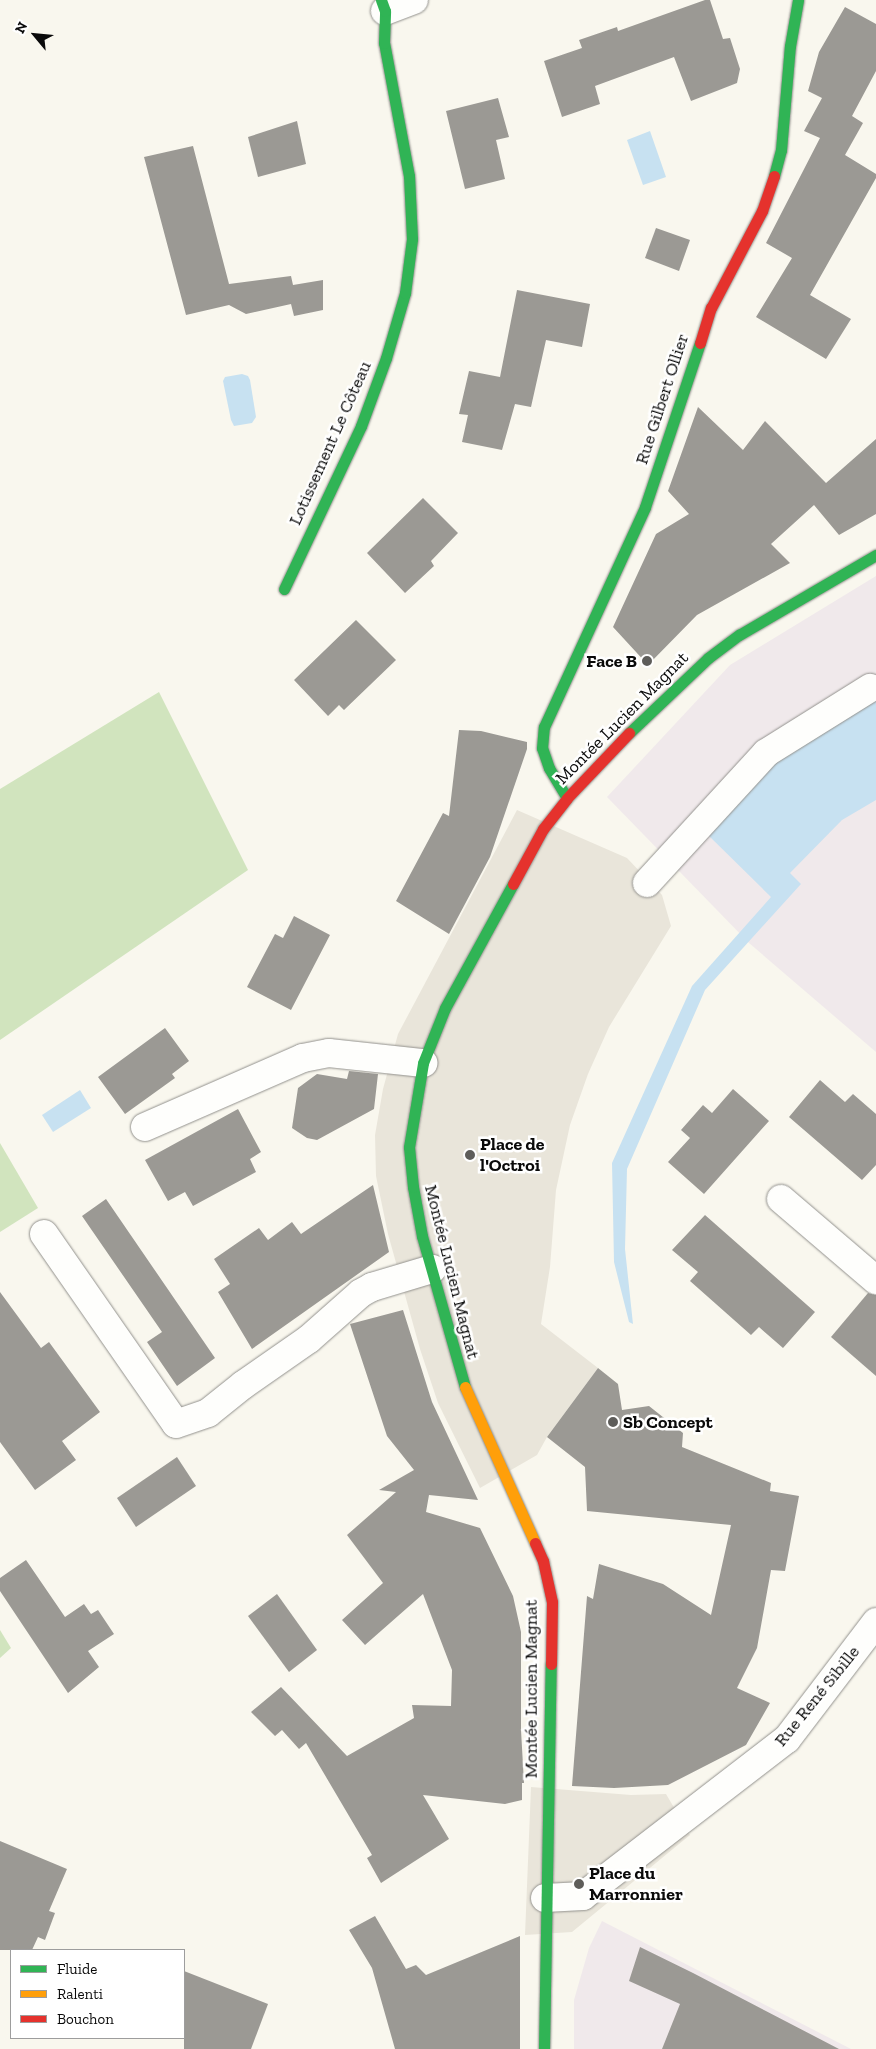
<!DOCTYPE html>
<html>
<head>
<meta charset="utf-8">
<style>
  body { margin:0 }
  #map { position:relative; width:876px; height:2049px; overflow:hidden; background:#f9f7ee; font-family:"Zilla Slab",serif }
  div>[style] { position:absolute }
  .industrial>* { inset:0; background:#f0e9eb }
  .forest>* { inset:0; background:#d1e4be }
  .plaza>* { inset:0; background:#e9e5da }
  .water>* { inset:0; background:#c7e1f1 }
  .building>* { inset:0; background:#9b9994 }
  .roads { filter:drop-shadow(0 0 1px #92918d) drop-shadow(0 0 1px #92918d) }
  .street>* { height:28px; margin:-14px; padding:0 14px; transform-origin:14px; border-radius:14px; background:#fefefc }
  .fast>* { height:11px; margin:-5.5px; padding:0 5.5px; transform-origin:5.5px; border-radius:5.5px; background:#30b455 }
  .slow>* { height:11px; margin:-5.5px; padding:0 5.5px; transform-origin:5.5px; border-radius:5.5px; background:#ff9f0a }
  .jam>* { height:11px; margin:-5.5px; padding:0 5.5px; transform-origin:5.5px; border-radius:5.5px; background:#e5322d }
  .dots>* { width:14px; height:14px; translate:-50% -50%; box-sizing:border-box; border:2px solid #fff; border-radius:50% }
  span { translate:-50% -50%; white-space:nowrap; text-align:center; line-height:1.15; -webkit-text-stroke:5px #fff; paint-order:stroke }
  .street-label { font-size:18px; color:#0a0a0a }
  .poi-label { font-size:18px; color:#0a0a0a; font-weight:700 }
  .right { translate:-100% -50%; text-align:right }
  .left { translate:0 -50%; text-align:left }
  .legend { position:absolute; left:10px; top:1949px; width:175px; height:90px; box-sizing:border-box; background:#fff; border:1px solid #9d9d9d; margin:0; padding:6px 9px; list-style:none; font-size:15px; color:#0a0a0a }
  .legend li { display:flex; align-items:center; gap:10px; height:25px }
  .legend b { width:25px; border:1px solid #9d9d9d }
  .north { position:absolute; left:10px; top:10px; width:50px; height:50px; -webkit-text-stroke:4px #fff; paint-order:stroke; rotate:298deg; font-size:14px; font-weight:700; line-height:20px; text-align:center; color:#0a0a0a }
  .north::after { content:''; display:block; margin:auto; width:18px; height:22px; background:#0a0a0a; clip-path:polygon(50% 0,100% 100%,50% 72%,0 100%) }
</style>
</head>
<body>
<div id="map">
  <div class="industrial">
    <i style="clip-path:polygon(876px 576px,876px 1052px,749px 943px,607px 797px,730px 665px)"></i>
    <i style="clip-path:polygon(602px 1921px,851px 2049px,574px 2049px,574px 2000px,589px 1948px)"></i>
  </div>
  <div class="forest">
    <i style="clip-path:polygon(159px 692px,248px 870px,0 1040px,0 789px)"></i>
    <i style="clip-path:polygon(0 1143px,38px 1208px,0 1232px)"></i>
    <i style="clip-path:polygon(0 1630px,11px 1648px,0 1658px)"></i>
  </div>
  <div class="plaza">
    <i style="clip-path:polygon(517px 810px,627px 858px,662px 895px,671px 926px,609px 1027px,588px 1074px,570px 1125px,556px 1190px,550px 1267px,541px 1324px,598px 1368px,547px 1437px,537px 1455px,480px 1488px,438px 1403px,420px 1349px,388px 1234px,376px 1176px,375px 1135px,383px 1089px,398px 1034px)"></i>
    <i style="clip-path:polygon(531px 1787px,631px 1795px,666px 1794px,690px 1835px,572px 1932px,525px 1935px)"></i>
  </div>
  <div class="water">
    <i style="clip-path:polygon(650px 131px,666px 177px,643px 185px,627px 140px)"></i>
    <i style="clip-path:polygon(242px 374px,248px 376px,250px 380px,256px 417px,252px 423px,234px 426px,231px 420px,223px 381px,225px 377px)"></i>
    <i style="clip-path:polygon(876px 700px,876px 800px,842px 820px,790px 873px,801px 884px,705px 990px,627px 1169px,625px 1249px,633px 1324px,629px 1322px,614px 1262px,612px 1163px,692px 986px,771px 897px,707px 834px,786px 749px)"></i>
    <i style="clip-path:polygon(80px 1090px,91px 1108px,53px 1132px,42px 1115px)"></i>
  </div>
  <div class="building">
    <i style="clip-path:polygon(705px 0,710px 0,723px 39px,730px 38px,740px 69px,737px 83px,691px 101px,674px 57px,595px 86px,600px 104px,562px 117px,544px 61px,582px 48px,579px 40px,617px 27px,618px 31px)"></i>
    <i style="clip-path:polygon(845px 7px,876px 24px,876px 71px,852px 116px,863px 123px,845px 155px,876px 174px,876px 178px,810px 295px,851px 319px,826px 359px,756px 317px,792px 258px,766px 243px,820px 138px,804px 131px,822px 98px,808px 91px,819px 52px)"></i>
    <i style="clip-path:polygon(498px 98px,509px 137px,496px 140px,505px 179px,465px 189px,446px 111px)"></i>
    <i style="clip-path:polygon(297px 121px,306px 164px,258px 177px,248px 137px)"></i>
    <i style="clip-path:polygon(193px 146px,229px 284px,291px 276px,293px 285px,323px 280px,323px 310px,294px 316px,291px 304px,246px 314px,229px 305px,186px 315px,144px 157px)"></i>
    <i style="clip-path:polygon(656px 228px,690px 240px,679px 271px,645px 258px)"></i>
    <i style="clip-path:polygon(517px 290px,590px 304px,582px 347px,546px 340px,531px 407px,515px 404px,502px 450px,462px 442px,468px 415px,459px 414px,469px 371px,500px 377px)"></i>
    <i style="clip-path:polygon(698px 407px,743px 450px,765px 421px,826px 483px,876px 439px,876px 514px,839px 535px,814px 505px,771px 544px,790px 563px,697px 615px,648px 665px,613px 627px,656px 534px,689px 514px,668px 491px)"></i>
    <i style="clip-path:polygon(423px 498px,458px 533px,431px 561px,434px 566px,405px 593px,367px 553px)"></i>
    <i style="clip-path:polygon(356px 620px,396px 660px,344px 710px,339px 705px,328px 716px,294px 680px)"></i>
    <i style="clip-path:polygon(459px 730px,481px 731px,527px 742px,527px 749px,490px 857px,449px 934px,396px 901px,443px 813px,449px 816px)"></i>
    <i style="clip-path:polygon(294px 916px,330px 935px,291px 1010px,247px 987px,275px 934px,283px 938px)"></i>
    <i style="clip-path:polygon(165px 1028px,189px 1061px,172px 1074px,175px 1078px,125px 1114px,98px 1077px)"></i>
    <i style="clip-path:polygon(349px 1071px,378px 1074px,374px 1109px,317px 1140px,307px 1138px,292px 1128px,298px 1088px,317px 1074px,347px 1079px)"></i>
    <i style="clip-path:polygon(820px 1080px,845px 1102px,853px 1094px,876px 1114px,876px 1165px,862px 1180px,789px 1117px)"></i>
    <i style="clip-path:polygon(733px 1089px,769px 1121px,704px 1194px,668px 1162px,690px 1138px,681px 1130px,703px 1105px,712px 1113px)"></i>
    <i style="clip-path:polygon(238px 1109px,261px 1152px,250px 1159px,256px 1172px,193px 1206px,185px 1192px,168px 1201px,145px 1160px)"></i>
    <i style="clip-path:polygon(373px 1185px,389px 1252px,252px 1349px,218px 1292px,230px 1284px,214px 1259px,259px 1228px,268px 1240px,292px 1222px,301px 1234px)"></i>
    <i style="clip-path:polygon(106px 1199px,215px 1358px,177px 1386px,147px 1342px,162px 1332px,82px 1216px)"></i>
    <i style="clip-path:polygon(705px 1215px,815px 1312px,783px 1348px,759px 1327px,751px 1335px,690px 1281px,698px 1272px,672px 1250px)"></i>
    <i style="clip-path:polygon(0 1292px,41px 1348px,49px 1342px,100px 1412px,62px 1441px,76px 1460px,35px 1490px,0 1442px)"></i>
    <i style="clip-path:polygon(868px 1293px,876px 1295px,876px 1376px,831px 1337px)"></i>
    <i style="clip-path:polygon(403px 1310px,432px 1402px,478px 1500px,429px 1495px,426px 1512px,480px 1528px,513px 1596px,521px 1632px,521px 1730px,524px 1783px,522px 1783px,522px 1800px,505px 1804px,423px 1795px,449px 1839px,381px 1883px,367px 1858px,372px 1855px,306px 1743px,299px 1749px,282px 1730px,275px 1736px,251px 1712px,281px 1687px,347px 1756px,414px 1718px,412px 1705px,451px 1706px,452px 1670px,423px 1594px,365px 1645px,342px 1620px,383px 1583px,347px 1535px,396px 1492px,379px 1490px,414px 1470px,387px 1436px,350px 1324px)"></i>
    <i style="clip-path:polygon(598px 1368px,618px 1384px,622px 1410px,649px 1406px,683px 1433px,682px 1447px,771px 1483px,770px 1491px,799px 1496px,785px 1571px,771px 1570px,757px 1648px,737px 1688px,770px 1703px,746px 1745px,668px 1785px,614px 1788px,572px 1786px,587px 1596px,593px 1599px,599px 1564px,663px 1584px,711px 1615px,731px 1525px,587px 1511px,585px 1467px,547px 1437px)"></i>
    <i style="clip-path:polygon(177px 1457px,196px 1486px,136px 1527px,117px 1498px)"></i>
    <i style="clip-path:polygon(26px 1560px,65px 1617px,84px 1604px,91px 1614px,98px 1610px,114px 1634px,88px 1651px,99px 1667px,68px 1693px,0 1591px,0 1578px)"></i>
    <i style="clip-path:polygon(277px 1594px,317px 1650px,289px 1672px,248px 1616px)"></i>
    <i style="clip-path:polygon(0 1841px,67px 1869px,49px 1911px,55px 1913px,45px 1940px,38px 1937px,32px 1950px,0 1950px)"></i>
    <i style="clip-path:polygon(375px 1916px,406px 1969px,416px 1965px,426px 1975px,520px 1936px,520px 2049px,395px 2049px,372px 1968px,349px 1930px)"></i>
    <i style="clip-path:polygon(640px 1947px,693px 1973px,839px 2049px,662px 2049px,680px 2004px,629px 1981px)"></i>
    <i style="clip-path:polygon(184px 1971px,268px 2004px,251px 2049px,184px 2049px)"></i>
  </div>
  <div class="roads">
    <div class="street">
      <i style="left:385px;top:11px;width:31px;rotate:-21deg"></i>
      <i style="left:647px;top:883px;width:176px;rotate:-47.5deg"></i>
      <i style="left:766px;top:753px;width:123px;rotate:-32deg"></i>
      <i style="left:145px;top:1127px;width:172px;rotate:-23.6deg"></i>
      <i style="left:303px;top:1058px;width:26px;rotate:-11deg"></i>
      <i style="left:329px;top:1053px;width:95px;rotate:6.1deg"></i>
      <i style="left:781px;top:1199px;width:125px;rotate:40.5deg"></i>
      <i style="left:44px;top:1234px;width:231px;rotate:55.2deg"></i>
      <i style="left:176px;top:1424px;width:34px;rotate:-19deg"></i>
      <i style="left:208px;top:1413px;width:45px;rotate:-38.7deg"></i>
      <i style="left:243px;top:1385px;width:80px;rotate:-34.9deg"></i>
      <i style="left:309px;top:1339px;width:69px;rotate:-41.5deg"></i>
      <i style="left:361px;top:1293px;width:13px;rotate:-29deg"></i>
      <i style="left:372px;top:1287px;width:63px;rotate:-16.7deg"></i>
      <i style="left:545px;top:1898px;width:38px;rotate:-3deg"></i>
      <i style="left:583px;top:1896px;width:257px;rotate:-37.6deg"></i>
      <i style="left:787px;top:1739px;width:147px;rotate:-52.7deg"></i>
    </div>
    <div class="fast">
      <i style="left:774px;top:176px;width:27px;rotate:-75deg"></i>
      <i style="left:781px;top:150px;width:104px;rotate:-85.1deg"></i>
      <i style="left:790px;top:46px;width:47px;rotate:-80.1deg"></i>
      <i style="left:284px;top:589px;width:180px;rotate:-64.7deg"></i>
      <i style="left:361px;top:426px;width:72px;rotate:-69.8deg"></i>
      <i style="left:386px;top:358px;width:68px;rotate:-73.7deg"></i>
      <i style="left:405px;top:293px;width:54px;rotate:-82.6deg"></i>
      <i style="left:412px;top:239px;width:63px;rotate:-92.7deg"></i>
      <i style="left:409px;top:176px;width:135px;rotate:-100.6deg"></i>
      <i style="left:384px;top:43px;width:32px;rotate:-88deg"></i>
      <i style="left:385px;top:11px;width:12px;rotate:-110deg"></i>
      <i style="left:629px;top:733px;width:109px;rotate:-43.5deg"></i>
      <i style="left:708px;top:658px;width:39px;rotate:-37deg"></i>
      <i style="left:739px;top:635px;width:159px;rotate:-30.3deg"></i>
      <i style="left:567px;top:798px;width:35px;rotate:-121deg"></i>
      <i style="left:549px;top:768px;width:21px;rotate:-109deg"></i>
      <i style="left:542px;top:748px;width:21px;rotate:-85deg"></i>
      <i style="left:544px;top:727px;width:242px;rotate:-65.3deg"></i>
      <i style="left:645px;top:507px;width:173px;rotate:-71.5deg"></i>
      <i style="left:465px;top:1387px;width:157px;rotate:-105.9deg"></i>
      <i style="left:422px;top:1236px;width:50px;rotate:-100.4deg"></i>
      <i style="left:413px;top:1187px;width:40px;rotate:-95.7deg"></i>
      <i style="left:409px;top:1147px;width:85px;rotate:-80.5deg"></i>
      <i style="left:423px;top:1063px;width:59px;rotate:-68.2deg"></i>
      <i style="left:445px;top:1008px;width:141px;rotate:-61.3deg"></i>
      <i style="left:544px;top:2049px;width:385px;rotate:-89deg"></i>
    </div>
    <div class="slow">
      <i style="left:465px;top:1387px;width:171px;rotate:65.8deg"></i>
    </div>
    <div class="jam">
      <i style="left:700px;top:343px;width:37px;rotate:-73deg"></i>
      <i style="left:711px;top:308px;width:110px;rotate:-62.3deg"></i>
      <i style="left:762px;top:211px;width:37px;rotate:-71deg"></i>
      <i style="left:513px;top:884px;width:63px;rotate:-61.4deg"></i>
      <i style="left:543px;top:829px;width:39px;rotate:-52deg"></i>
      <i style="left:567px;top:798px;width:90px;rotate:-46.4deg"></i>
      <i style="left:535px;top:1543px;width:20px;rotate:66deg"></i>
      <i style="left:543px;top:1561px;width:42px;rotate:77.6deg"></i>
      <i style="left:552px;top:1602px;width:62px;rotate:90.9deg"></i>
    </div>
  </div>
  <div class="dots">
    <i style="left:647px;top:661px;background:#5e5d5a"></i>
    <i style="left:470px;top:1155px;background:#5e5d5a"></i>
    <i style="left:613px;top:1422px;background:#5e5d5a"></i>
    <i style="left:579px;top:1884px;background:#5e5d5a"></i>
  </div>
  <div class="street-label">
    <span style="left:662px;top:399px;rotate:-72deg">Rue Gilbert Ollier</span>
    <span style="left:330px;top:443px;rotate:-66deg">Lotissement Le Côteau</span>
    <span style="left:622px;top:718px;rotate:-45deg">Montée Lucien Magnat</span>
    <span style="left:452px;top:1272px;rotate:76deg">Montée Lucien Magnat</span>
    <span style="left:531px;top:1689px;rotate:-90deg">Montée Lucien Magnat</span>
    <span style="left:817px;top:1696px;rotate:-51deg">Rue René Sibille</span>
  </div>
  <div class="poi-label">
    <span class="right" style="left:637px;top:661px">Face B</span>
    <span class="left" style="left:480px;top:1155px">Place de<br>l'Octroi</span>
    <span class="left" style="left:623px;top:1422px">Sb Concept</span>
    <span class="left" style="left:589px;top:1884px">Place du<br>Marronnier</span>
  </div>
  <ul class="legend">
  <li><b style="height:6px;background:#30b455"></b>Fluide</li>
  <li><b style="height:6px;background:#ff9f0a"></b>Ralenti</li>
  <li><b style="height:6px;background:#e5322d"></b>Bouchon</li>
  </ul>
  <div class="north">N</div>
</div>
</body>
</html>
